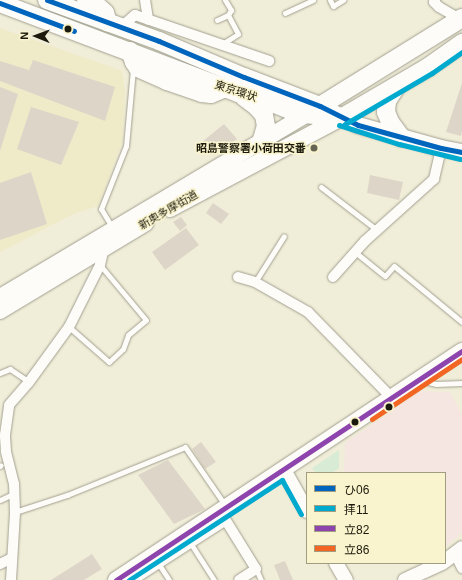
<!DOCTYPE html>
<html>
<head>
<meta charset="utf-8">
<style>
  body { margin:0 }
  #map { position:relative; width:462px; height:580px; overflow:hidden; background:#f0edd8; font-family:Arial,"Noto Sans JP",sans-serif }
  div>[style] { position:absolute }
  .built>* { inset:0; background:#efeac8 }
  .industrial>* { inset:0; background:#f5e6e2 }
  .green>* { inset:0; background:#d8ecd5 }
  .building>* { inset:0; background:#ddd6c8 }
  .roads { filter:drop-shadow(0 0 1px #a2a090) drop-shadow(0 0 1px #a2a090) }
  .lane>* { height:5px; margin:-2.5px; padding:0 2.5px; transform-origin:2.5px; border-radius:2.5px; background:#fdfcf9 }
  .street>* { height:10px; margin:-5px; padding:0 5px; transform-origin:5px; border-radius:5px; background:#fdfcf9 }
  .secondary>* { height:14px; margin:-7px; padding:0 7px; transform-origin:7px; border-radius:7px; background:#fdfcf9 }
  .primary>* { height:16px; margin:-8px; padding:0 8px; transform-origin:8px; border-radius:8px; background:#fdfcf9 }
  .highway>* { height:18px; margin:-9px; padding:0 9px; transform-origin:9px; border-radius:9px; background:#fdfcf9 }
  .bus-1>* { height:5px; margin:-2.5px; padding:0 2.5px; transform-origin:2.5px; border-radius:2.5px; background:#0065bd }
  .bus-2>* { height:5px; margin:-2.5px; padding:0 2.5px; transform-origin:2.5px; border-radius:2.5px; background:#00a9ce }
  .bus-3>* { height:5px; margin:-2.5px; padding:0 2.5px; transform-origin:2.5px; border-radius:2.5px; background:#8e44ad }
  .bus-4>* { height:5px; margin:-2.5px; padding:0 2.5px; transform-origin:2.5px; border-radius:2.5px; background:#f26522 }
  .dots>* { width:11px; height:11px; translate:-50% -50%; box-sizing:border-box; border:2px solid #faf4ce; border-radius:50% }
  span { translate:-50% -50%; white-space:nowrap; text-align:center; line-height:1.15; -webkit-text-stroke:3px #faf4ce; paint-order:stroke }
  .street-label { font-size:11px; color:#1c1a0c }
  .poi-label { font-size:11px; color:#1c1a0c; font-weight:700 }
  .right { translate:-100% -50%; text-align:right }
  .legend { position:absolute; left:306px; top:472px; width:140px; height:92px; box-sizing:border-box; background:#faf4ce; border:1px solid #a19d80; margin:0; padding:5px 7px; list-style:none; font-size:12px; color:#1c1a0c }
  .legend li { display:flex; align-items:center; gap:8px; height:20px }
  .legend b { width:20px; border:1px solid #a19d80 }
  .north { position:absolute; left:16px; top:16px; width:40px; height:40px; -webkit-text-stroke:3px #faf4ce; paint-order:stroke; rotate:271deg; font-size:11px; font-weight:700; line-height:16px; text-align:center; color:#1c1a0c }
  .north::after { content:''; display:block; margin:auto; width:14px; height:18px; background:#1c1a0c; clip-path:polygon(50% 0,100% 100%,50% 72%,0 100%) }
</style>
</head>
<body>
<div id="map">
  <div class="built">
    <i style="clip-path:polygon(0 28px,122px 71px,125px 90px,122px 143px,98px 206px,73px 214px,0 252px)"></i>
  </div>
  <div class="industrial">
    <i style="clip-path:polygon(420px 391px,450px 392px,462px 414px,462px 533px,445px 547px,445px 473px,344px 473px,345px 443px)"></i>
  </div>
  <div class="green">
    <i style="clip-path:polygon(339px 450px,339px 468px,332px 473px,316px 473px,312px 468px)"></i>
  </div>
  <div class="building">
    <i style="clip-path:polygon(33px 60px,115px 87px,105px 121px,0 81px,0 61px,29px 70px)"></i>
    <i style="clip-path:polygon(462px 83px,462px 131px,461px 136px,446px 132px)"></i>
    <i style="clip-path:polygon(0 87px,18px 94px,0 151px)"></i>
    <i style="clip-path:polygon(31px 107px,79px 122px,61px 165px,17px 149px)"></i>
    <i style="clip-path:polygon(224px 124px,237px 139px,214px 155px,203px 141px)"></i>
    <i style="clip-path:polygon(31px 172px,47px 224px,0 240px,0 183px)"></i>
    <i style="clip-path:polygon(370px 175px,403px 182px,399px 200px,367px 193px)"></i>
    <i style="clip-path:polygon(213px 203px,229px 214px,221px 224px,206px 213px)"></i>
    <i style="clip-path:polygon(181px 217px,187px 225px,180px 231px,173px 222px)"></i>
    <i style="clip-path:polygon(186px 228px,199px 245px,165px 270px,152px 252px)"></i>
    <i style="clip-path:polygon(201px 442px,216px 462px,205px 469px,192px 449px)"></i>
    <i style="clip-path:polygon(168px 460px,205px 509px,174px 524px,138px 475px)"></i>
    <i style="clip-path:polygon(92px 554px,102px 569px,84px 580px,51px 580px)"></i>
    <i style="clip-path:polygon(285px 561px,293px 580px,280px 580px,274px 565px)"></i>
  </div>
  <div class="roads">
    <div class="lane">
      <i style="left:225px;top:0;width:12px;rotate:59deg"></i>
      <i style="left:231px;top:10px;width:6px;rotate:121deg"></i>
      <i style="left:330px;top:0;width:7px;rotate:63deg"></i>
      <i style="left:333px;top:6px;width:12px;rotate:-31deg"></i>
      <i style="left:285px;top:13px;width:31px;rotate:-25deg"></i>
      <i style="left:217px;top:20px;width:12px;rotate:-24deg"></i>
      <i style="left:228px;top:15px;width:21px;rotate:62deg"></i>
      <i style="left:238px;top:34px;width:19px;rotate:148deg"></i>
      <i style="left:321px;top:187px;width:71px;rotate:37.5deg"></i>
      <i style="left:112px;top:227px;width:21px;rotate:-121deg"></i>
      <i style="left:101px;top:209px;width:68px;rotate:-68.4deg"></i>
      <i style="left:126px;top:146px;width:77px;rotate:-84.8deg"></i>
      <i style="left:355px;top:252px;width:38px;rotate:39deg"></i>
      <i style="left:385px;top:276px;width:13px;rotate:-48deg"></i>
      <i style="left:394px;top:266px;width:88px;rotate:39.5deg"></i>
      <i style="left:255px;top:282px;width:54px;rotate:-57.8deg"></i>
      <i style="left:69px;top:327px;width:53px;rotate:41.2deg"></i>
      <i style="left:109px;top:362px;width:19px;rotate:-43deg"></i>
      <i style="left:123px;top:349px;width:15px;rotate:-70deg"></i>
      <i style="left:128px;top:335px;width:23px;rotate:-40deg"></i>
      <i style="left:146px;top:320px;width:72px;rotate:-129.9deg"></i>
      <i style="left:0;top:373px;width:11px;rotate:-22deg"></i>
      <i style="left:10px;top:369px;width:23px;rotate:34deg"></i>
      <i style="left:423px;top:381px;width:13px;rotate:13deg"></i>
      <i style="left:436px;top:384px;width:26px;rotate:-2deg"></i>
      <i style="left:0;top:466px;width:1px;rotate:-45deg"></i>
      <i style="left:0;top:500px;width:17px;rotate:-25deg"></i>
      <i style="left:15px;top:512px;width:55px;rotate:-18.1deg"></i>
      <i style="left:67px;top:495px;width:127px;rotate:-22.1deg"></i>
      <i style="left:185px;top:447px;width:70px;rotate:55.4deg"></i>
      <i style="left:191px;top:544px;width:43px;rotate:57.4deg"></i>
      <i style="left:160px;top:566px;width:17px;rotate:57deg"></i>
      <i style="left:256px;top:569px;width:12px;rotate:66deg"></i>
      <i style="left:136px;top:580px;width:107px;rotate:-32.8deg"></i>
    </div>
    <div class="street">
      <i style="left:145px;top:0;width:20px;rotate:81deg"></i>
      <i style="left:435px;top:0;width:2px;rotate:117deg"></i>
      <i style="left:434px;top:2px;width:7px;rotate:45deg"></i>
      <i style="left:439px;top:7px;width:24px;rotate:30deg"></i>
      <i style="left:120px;top:28px;width:20px;rotate:-41deg"></i>
      <i style="left:135px;top:15px;width:142px;rotate:18.9deg"></i>
      <i style="left:238px;top:277px;width:18px;rotate:16deg"></i>
      <i style="left:255px;top:282px;width:61px;rotate:29.5deg"></i>
      <i style="left:308px;top:312px;width:119px;rotate:45.7deg"></i>
      <i style="left:333px;top:277px;width:48px;rotate:-48.4deg"></i>
      <i style="left:365px;top:241px;width:93px;rotate:-41.9deg"></i>
      <i style="left:434px;top:179px;width:32px;rotate:-77deg"></i>
      <i style="left:220px;top:511px;width:68px;rotate:58.2deg"></i>
      <i style="left:256px;top:569px;width:20px;rotate:147deg"></i>
      <i style="left:455px;top:554px;width:16px;rotate:63deg"></i>
      <i style="left:0;top:564px;width:13px;rotate:-27deg"></i>
      <i style="left:11px;top:580px;width:68px;rotate:-86.6deg"></i>
      <i style="left:15px;top:512px;width:28px;rotate:-92deg"></i>
      <i style="left:14px;top:484px;width:34px;rotate:-104deg"></i>
      <i style="left:6px;top:451px;width:16px;rotate:-94deg"></i>
      <i style="left:5px;top:435px;width:30px;rotate:-82deg"></i>
      <i style="left:9px;top:405px;width:30px;rotate:-49deg"></i>
      <i style="left:29px;top:382px;width:68px;rotate:-54deg"></i>
      <i style="left:69px;top:327px;width:69px;rotate:-63.4deg"></i>
      <i style="left:100px;top:265px;width:18px;rotate:-77deg"></i>
    </div>
    <div class="secondary">
      <i style="left:284px;top:470px;width:47px;rotate:60.7deg"></i>
      <i style="left:445px;top:561px;width:21px;rotate:-37deg"></i>
      <i style="left:336px;top:563px;width:20px;rotate:60deg"></i>
      <i style="left:405px;top:580px;width:41px;rotate:-24.7deg"></i>
    </div>
    <div class="primary">
      <i style="left:170px;top:209px;width:194px;rotate:-28deg"></i>
      <i style="left:0;top:297px;width:373px;rotate:-30.8deg"></i>
      <i style="left:320px;top:106px;width:42px;rotate:26.6deg"></i>
      <i style="left:358px;top:125px;width:86px;rotate:15.5deg"></i>
      <i style="left:441px;top:148px;width:21px;rotate:11deg"></i>
      <i style="left:0;top:311px;width:170px;rotate:-31.1deg"></i>
      <i style="left:116px;top:580px;width:415px;rotate:-33.5deg"></i>
    </div>
    <div class="highway">
      <i style="left:47px;top:0;width:119px;rotate:20.1deg"></i>
      <i style="left:159px;top:41px;width:92px;rotate:23deg"></i>
      <i style="left:244px;top:77px;width:81px;rotate:20.9deg"></i>
      <i style="left:320px;top:106px;width:167px;rotate:-31.8deg"></i>
      <i style="left:86px;top:0;width:9px;rotate:21deg"></i>
      <i style="left:94px;top:3px;width:15px;rotate:42deg"></i>
      <i style="left:105px;top:13px;width:10px;rotate:73deg"></i>
      <i style="left:0;top:3px;width:254px;rotate:20.7deg"></i>
      <i style="left:238px;top:93px;width:14px;rotate:8deg"></i>
      <i style="left:252px;top:95px;width:43px;rotate:21.8deg"></i>
      <i style="left:292px;top:111px;width:14px;rotate:12deg"></i>
      <i style="left:306px;top:114px;width:35px;rotate:7deg"></i>
      <i style="left:341px;top:118px;width:101px;rotate:-30.4deg"></i>
      <i style="left:428px;top:67px;width:42px;rotate:-35.2deg"></i>
      <i style="left:130px;top:51px;width:12px;rotate:70deg"></i>
      <i style="left:134px;top:62px;width:7px;rotate:56deg"></i>
      <i style="left:138px;top:68px;width:32px;rotate:24deg"></i>
      <i style="left:167px;top:81px;width:37px;rotate:19deg"></i>
      <i style="left:202px;top:93px;width:9px;rotate:6deg"></i>
      <i style="left:211px;top:94px;width:15px;rotate:-23deg"></i>
      <i style="left:396px;top:87px;width:17px;rotate:123deg"></i>
      <i style="left:387px;top:101px;width:11px;rotate:95deg"></i>
      <i style="left:386px;top:112px;width:11px;rotate:68deg"></i>
      <i style="left:390px;top:122px;width:19px;rotate:54deg"></i>
      <i style="left:244px;top:97px;width:15px;rotate:37deg"></i>
      <i style="left:256px;top:106px;width:12px;rotate:48deg"></i>
      <i style="left:264px;top:115px;width:11px;rotate:80deg"></i>
      <i style="left:266px;top:126px;width:17px;rotate:107deg"></i>
    </div>
  </div>
  <div class="bus-1">
    <i style="left:47px;top:0;width:119px;rotate:20.1deg"></i>
    <i style="left:159px;top:41px;width:92px;rotate:23deg"></i>
    <i style="left:244px;top:77px;width:81px;rotate:20.9deg"></i>
    <i style="left:320px;top:106px;width:42px;rotate:26.6deg"></i>
    <i style="left:358px;top:125px;width:86px;rotate:15.5deg"></i>
    <i style="left:441px;top:148px;width:21px;rotate:11deg"></i>
    <i style="left:0;top:3px;width:79px;rotate:20.7deg"></i>
  </div>
  <div class="bus-2">
    <i style="left:345px;top:124px;width:101px;rotate:-30.4deg"></i>
    <i style="left:432px;top:73px;width:37px;rotate:-35deg"></i>
    <i style="left:339px;top:125px;width:63px;rotate:17.6deg"></i>
    <i style="left:399px;top:144px;width:63px;rotate:13.8deg"></i>
    <i style="left:129px;top:580px;width:183px;rotate:-33.2deg"></i>
    <i style="left:282px;top:480px;width:39px;rotate:61deg"></i>
  </div>
  <div class="bus-3">
    <i style="left:116px;top:580px;width:415px;rotate:-33.5deg"></i>
  </div>
  <div class="bus-4">
    <i style="left:372px;top:419px;width:108px;rotate:-33.7deg"></i>
  </div>
  <div class="dots">
    <i style="left:68px;top:29px;background:#1c1a0c"></i>
    <i style="left:314px;top:148px;background:#666453"></i>
    <i style="left:389px;top:407px;background:#1c1a0c"></i>
    <i style="left:355px;top:422px;background:#1c1a0c"></i>
  </div>
  <div class="street-label">
    <span style="left:236px;top:91px;rotate:18deg">東京環状</span>
    <span style="left:168px;top:210px;rotate:-30deg">新奥多摩街道</span>
  </div>
  <div class="poi-label">
    <span class="right" style="left:306px;top:148px">昭島警察署小荷田交番</span>
  </div>
  <ul class="legend">
  <li><b style="height:5px;background:#0065bd"></b>ひ06</li>
  <li><b style="height:5px;background:#00a9ce"></b>拝11</li>
  <li><b style="height:5px;background:#8e44ad"></b>立82</li>
  <li><b style="height:5px;background:#f26522"></b>立86</li>
  </ul>
  <div class="north">N</div>
</div>
</body>
</html>
